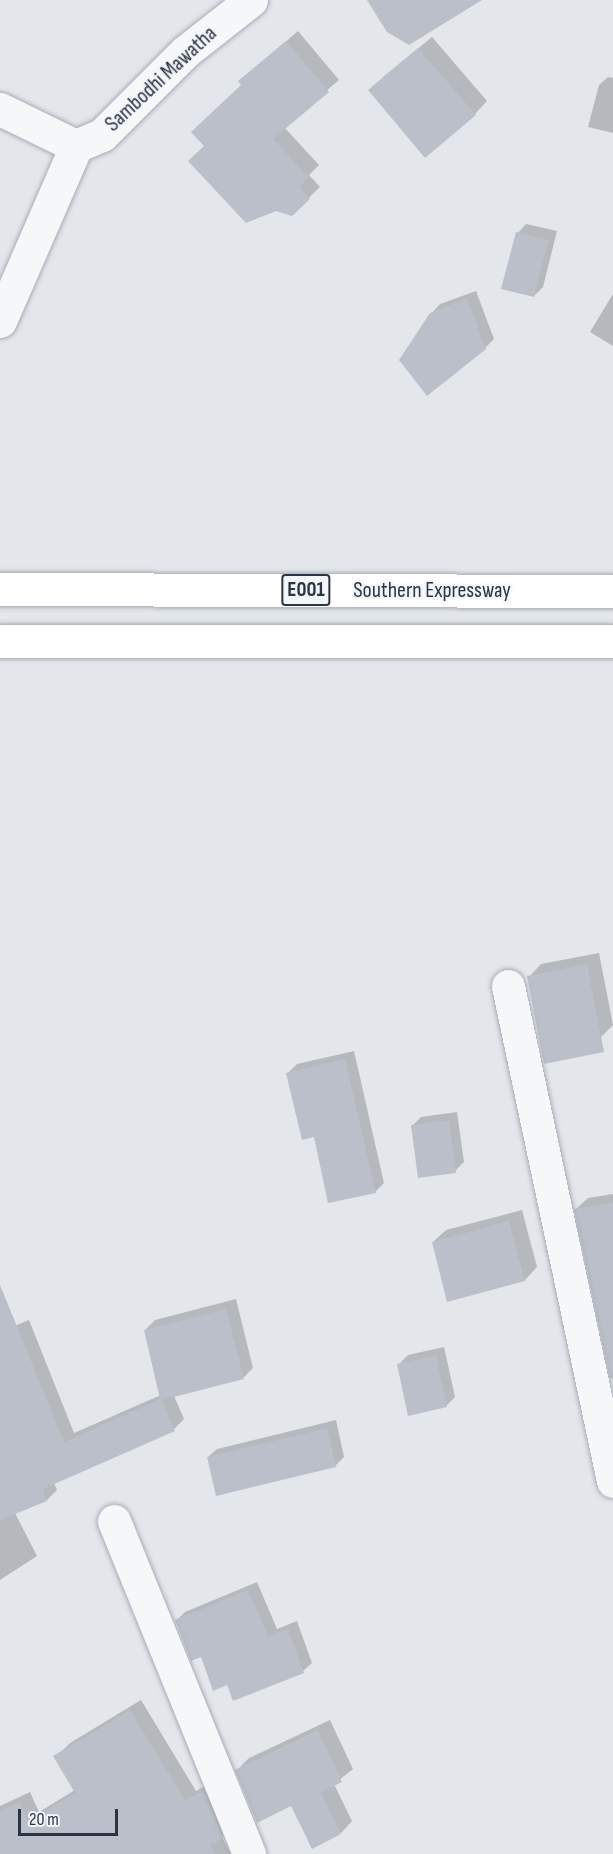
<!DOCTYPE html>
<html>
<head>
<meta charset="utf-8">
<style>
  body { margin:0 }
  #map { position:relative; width:613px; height:1854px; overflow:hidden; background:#e3e6eb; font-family:"Sofia Sans Condensed",sans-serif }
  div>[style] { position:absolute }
  .shadow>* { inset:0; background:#0003 }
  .building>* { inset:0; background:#babfc9 }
  .roads { filter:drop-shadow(0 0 2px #a8adb6) drop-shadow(0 0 2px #a8adb6) }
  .minor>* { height:33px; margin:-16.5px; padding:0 16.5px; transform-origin:16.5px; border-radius:16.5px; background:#f6f7f9 }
  .motorway>* { height:33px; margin:-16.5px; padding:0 16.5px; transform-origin:16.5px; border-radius:16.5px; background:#fff }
  span { translate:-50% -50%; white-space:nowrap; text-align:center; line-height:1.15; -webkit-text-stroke:5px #f3f5f8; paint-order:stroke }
  .shield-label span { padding:2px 4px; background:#f3f5f8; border:2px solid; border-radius:4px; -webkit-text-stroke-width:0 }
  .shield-label { font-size:21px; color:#2a3444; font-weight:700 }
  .street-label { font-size:22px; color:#2a3444 }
  .scale { position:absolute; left:18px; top:1809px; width:100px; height:27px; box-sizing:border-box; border:3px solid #2a3444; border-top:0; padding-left:8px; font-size:18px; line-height:21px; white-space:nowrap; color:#2a3444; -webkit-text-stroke:4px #f3f5f8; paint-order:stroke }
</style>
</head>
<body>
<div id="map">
  <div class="shadow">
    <i style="clip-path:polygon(298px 31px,339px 80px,284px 127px,319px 165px,309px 175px,320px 187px,292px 214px,206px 146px,243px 85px,240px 81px)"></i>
    <i style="clip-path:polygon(432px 37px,487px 101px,475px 114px,382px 78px)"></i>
    <i style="clip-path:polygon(608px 77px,613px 78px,613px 133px,588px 127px,599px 85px)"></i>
    <i style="clip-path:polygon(526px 224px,557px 231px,543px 287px,534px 296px,518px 233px)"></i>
    <i style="clip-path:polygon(476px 291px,494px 339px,485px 348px,431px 314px,440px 304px)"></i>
    <i style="clip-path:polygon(613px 294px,613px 346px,590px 332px)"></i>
    <i style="clip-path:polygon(599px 953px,613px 1025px,600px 1038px,529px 977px,541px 964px)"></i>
    <i style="clip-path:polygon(354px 1051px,384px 1183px,375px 1192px,315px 1135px,288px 1073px,297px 1064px)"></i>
    <i style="clip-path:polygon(457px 1112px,464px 1162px,455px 1171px,412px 1126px,421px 1117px)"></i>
    <i style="clip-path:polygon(613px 1194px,613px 1383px,576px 1209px,588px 1198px)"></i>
    <i style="clip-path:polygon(522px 1210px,537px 1267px,525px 1280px,433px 1242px,446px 1230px)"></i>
    <i style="clip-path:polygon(236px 1299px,253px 1368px,243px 1378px,174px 1396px,184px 1419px,174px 1429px,54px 1483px,57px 1490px,47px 1500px,15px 1513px,37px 1556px,0 1580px,0 1332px,29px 1320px,74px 1433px,161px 1395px,145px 1330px,155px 1320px)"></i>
    <i style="clip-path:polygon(444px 1347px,455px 1397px,446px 1406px,399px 1364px,408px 1355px)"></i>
    <i style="clip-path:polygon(336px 1420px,344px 1457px,335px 1466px,208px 1457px,217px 1449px)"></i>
    <i style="clip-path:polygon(257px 1582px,277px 1629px,297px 1621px,312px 1663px,303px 1671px,234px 1699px,228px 1683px,176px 1621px,185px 1612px)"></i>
    <i style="clip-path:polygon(141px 1700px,196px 1791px,214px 1781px,232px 1827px,222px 1837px,231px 1854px,0 1854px,0 1806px,30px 1792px,39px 1812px,75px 1790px,59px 1754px,70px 1743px)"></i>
    <i style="clip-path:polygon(330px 1720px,353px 1769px,334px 1784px,352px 1821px,341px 1833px,237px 1770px,249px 1758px)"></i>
  </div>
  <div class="building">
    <i style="clip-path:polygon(367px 0,482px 0,409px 45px,387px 32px)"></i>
    <i style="clip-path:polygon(286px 41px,329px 92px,273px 139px,309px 177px,299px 187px,310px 199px,292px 216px,276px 211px,246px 223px,188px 161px,204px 146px,191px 132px,241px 85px,238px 81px)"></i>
    <i style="clip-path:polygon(418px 48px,476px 115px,425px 158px,368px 90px)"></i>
    <i style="clip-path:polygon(516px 232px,549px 240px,534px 297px,501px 289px)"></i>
    <i style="clip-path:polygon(467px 298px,486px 349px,427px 396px,399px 360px,430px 313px)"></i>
    <i style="clip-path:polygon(587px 964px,604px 1052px,544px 1064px,527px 976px)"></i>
    <i style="clip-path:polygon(345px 1059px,376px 1193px,328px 1203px,314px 1137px,302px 1140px,286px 1073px)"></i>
    <i style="clip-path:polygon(449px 1120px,456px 1173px,418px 1178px,411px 1125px)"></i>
    <i style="clip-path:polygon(613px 1203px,613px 1377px,610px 1378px,574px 1209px)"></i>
    <i style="clip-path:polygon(509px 1221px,525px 1281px,447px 1302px,432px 1242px)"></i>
    <i style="clip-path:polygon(0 1285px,64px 1442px,160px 1399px,144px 1330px,226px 1309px,244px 1379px,162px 1400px,175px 1431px,43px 1489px,47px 1501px,0 1520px)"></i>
    <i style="clip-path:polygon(436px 1355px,447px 1407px,408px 1416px,397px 1364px)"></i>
    <i style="clip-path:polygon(327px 1428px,336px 1467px,216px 1496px,207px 1457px)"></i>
    <i style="clip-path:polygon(248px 1590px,268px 1636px,288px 1629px,304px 1673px,233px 1701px,227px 1685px,213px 1691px,201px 1657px,191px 1661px,175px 1620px)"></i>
    <i style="clip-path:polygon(130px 1710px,185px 1800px,203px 1791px,223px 1839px,210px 1844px,215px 1854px,0 1854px,0 1811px,20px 1802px,28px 1821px,75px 1793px,53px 1756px)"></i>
    <i style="clip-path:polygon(318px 1730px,342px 1782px,321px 1792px,341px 1834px,312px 1849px,291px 1806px,257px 1823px,235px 1770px)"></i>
  </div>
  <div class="roads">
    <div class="minor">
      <i style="left:0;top:109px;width:85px;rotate:26deg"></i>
      <i style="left:0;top:321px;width:191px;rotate:-66.5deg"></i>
      <i style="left:76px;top:146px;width:28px;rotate:-23deg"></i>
      <i style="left:102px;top:135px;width:117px;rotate:-45deg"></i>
      <i style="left:185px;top:52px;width:84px;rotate:-38.2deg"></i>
      <i style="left:508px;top:986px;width:506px;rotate:78.02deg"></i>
      <i style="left:114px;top:1521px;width:359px;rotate:67.9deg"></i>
    </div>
    <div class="motorway">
      <i style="left:0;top:589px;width:613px;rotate:0.19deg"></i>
      <i style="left:0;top:641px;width:613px"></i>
    </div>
  </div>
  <div class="shield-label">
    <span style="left:306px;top:590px">E001</span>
  </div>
  <div class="street-label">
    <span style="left:161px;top:79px;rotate:-43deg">Sambodhi Mawatha</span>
    <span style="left:432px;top:591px">Southern Expressway</span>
  </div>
  <div class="scale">20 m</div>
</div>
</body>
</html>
